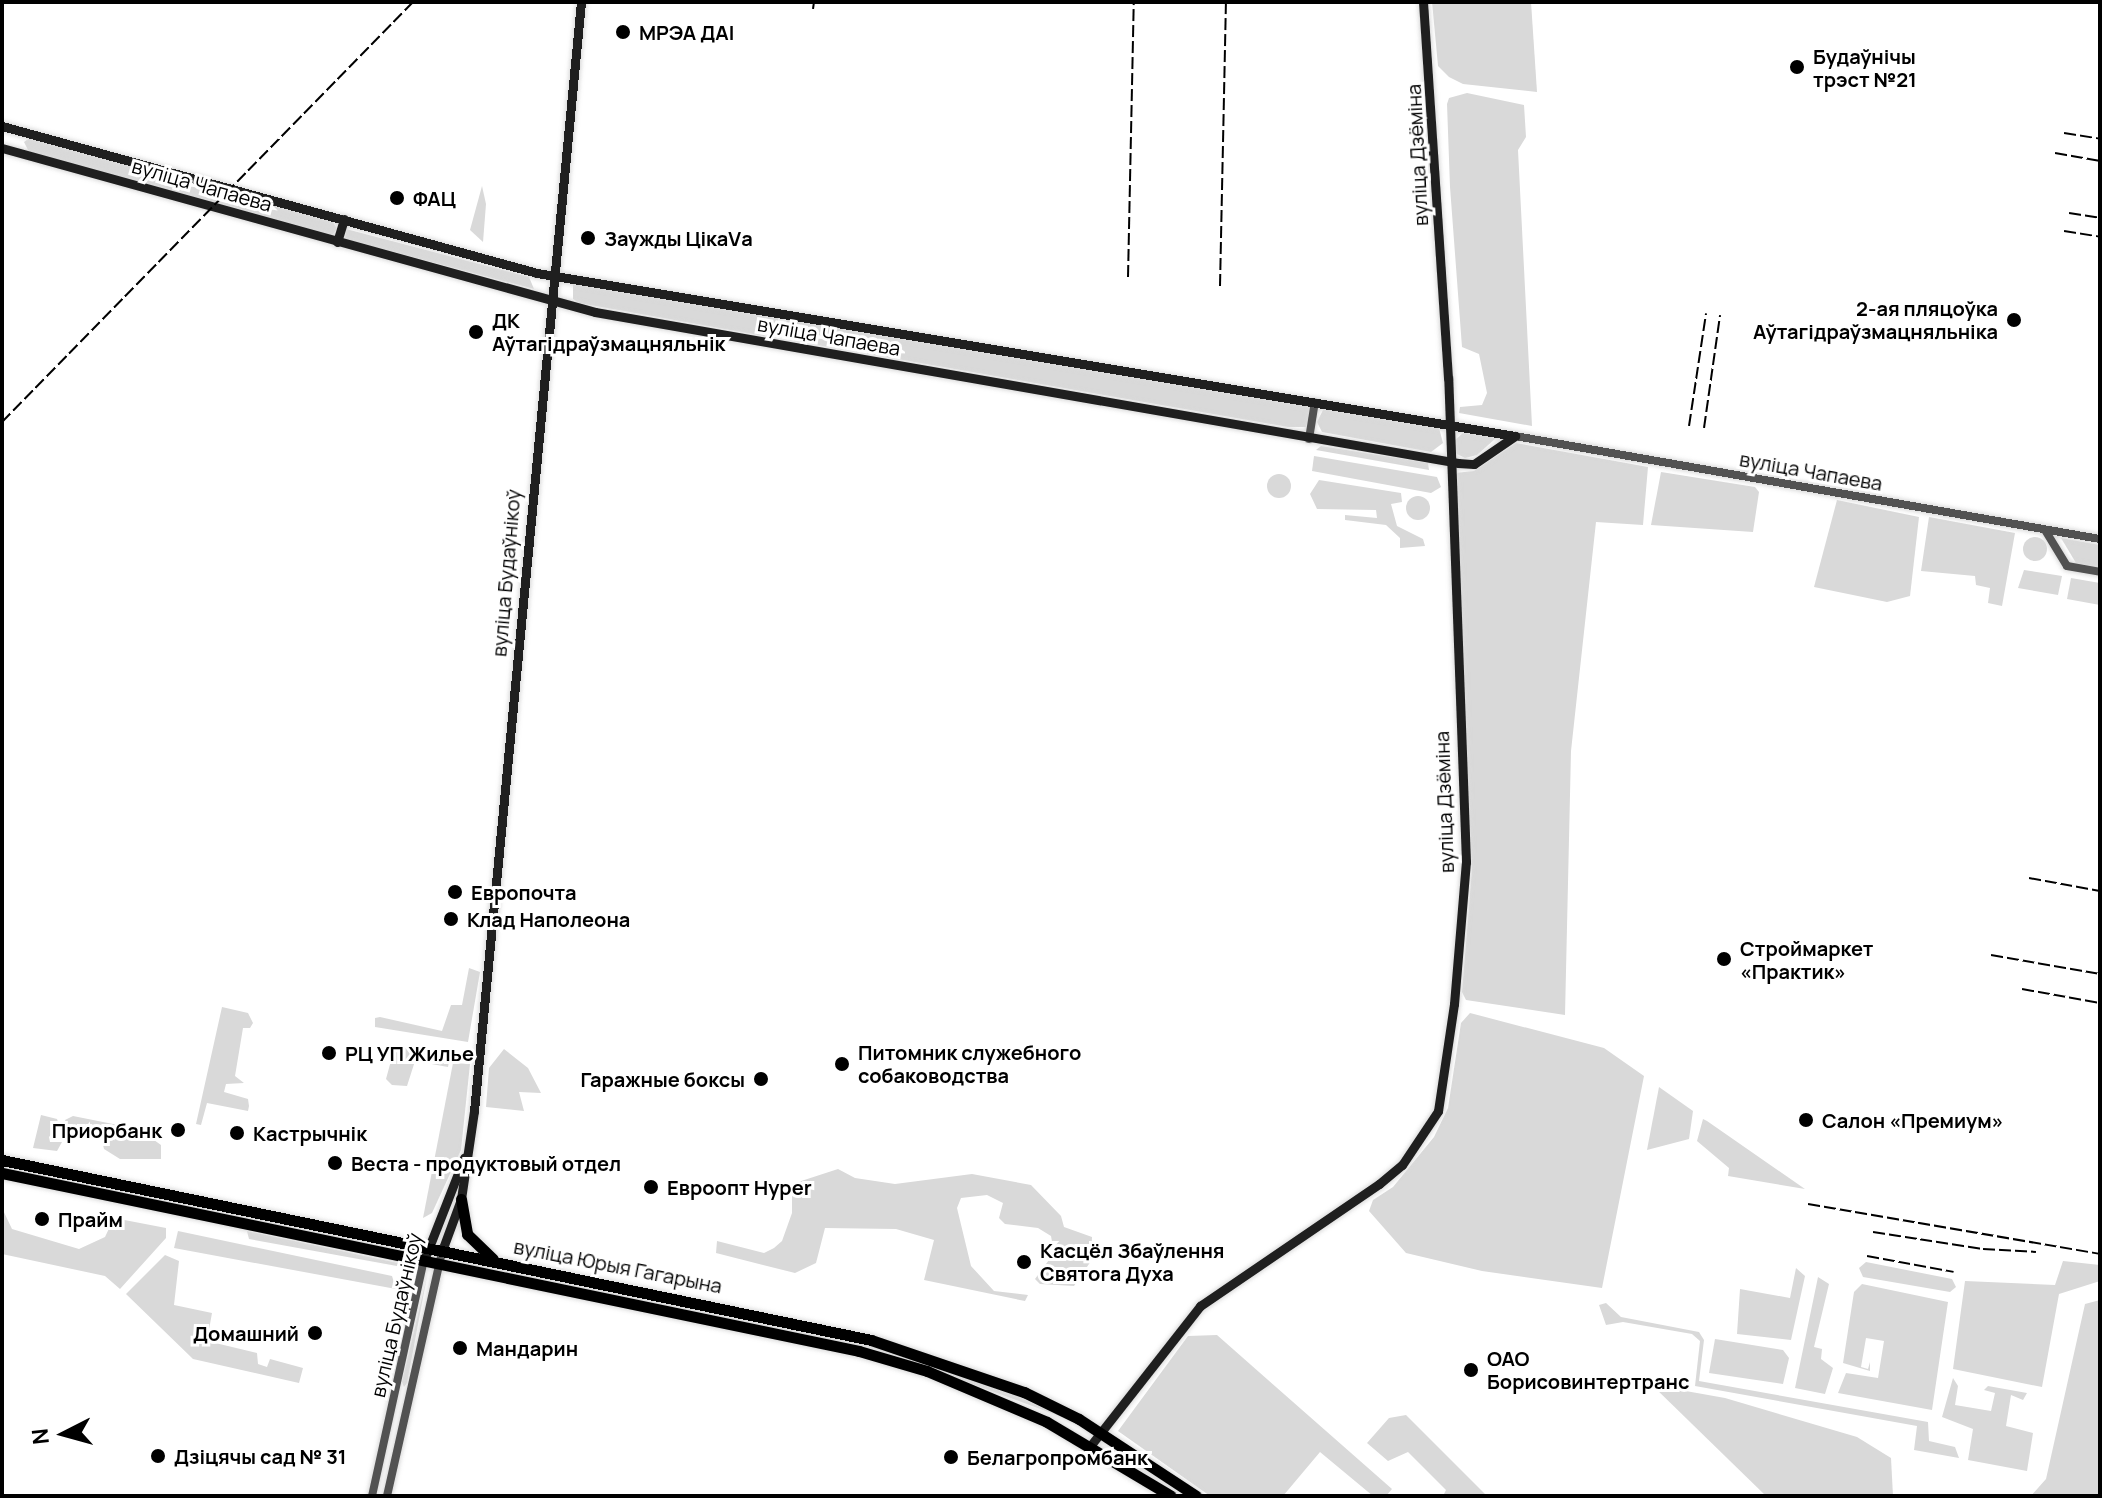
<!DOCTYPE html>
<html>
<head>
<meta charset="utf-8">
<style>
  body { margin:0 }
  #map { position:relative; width:2102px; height:1498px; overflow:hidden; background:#fff; font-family:Manrope,sans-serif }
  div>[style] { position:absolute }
  .green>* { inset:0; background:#d9d9d9 }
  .round { border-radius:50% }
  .roads { filter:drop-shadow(0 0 2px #dbdbdb) drop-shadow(0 0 2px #dbdbdb) }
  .tertiary>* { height:8px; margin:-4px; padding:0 4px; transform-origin:4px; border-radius:4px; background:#525252 }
  .secondary>* { height:9px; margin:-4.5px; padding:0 4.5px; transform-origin:4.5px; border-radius:4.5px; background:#1f1f1f }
  .primary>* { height:11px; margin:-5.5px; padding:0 5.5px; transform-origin:5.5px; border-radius:5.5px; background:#000 }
  .rail>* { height:2px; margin-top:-1px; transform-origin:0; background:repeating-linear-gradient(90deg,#000 0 12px,transparent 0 16px) }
  .dots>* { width:22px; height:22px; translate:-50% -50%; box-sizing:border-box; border:4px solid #fff; border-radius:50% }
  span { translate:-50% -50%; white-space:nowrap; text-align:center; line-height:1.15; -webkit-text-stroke:6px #fff; paint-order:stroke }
  .poi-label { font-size:20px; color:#000; font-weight:700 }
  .left { translate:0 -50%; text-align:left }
  .right { translate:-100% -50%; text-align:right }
  .street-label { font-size:20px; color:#000 }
  .frame { position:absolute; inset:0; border:4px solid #000; pointer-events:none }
  .north { position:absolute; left:24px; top:1394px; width:80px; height:80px; -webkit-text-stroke:6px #fff; paint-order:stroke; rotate:264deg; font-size:22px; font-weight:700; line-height:32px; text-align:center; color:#000 }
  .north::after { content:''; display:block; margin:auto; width:28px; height:36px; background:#000; clip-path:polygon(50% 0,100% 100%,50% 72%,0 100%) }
</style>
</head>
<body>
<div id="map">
  <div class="green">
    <i style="clip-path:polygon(1432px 2px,1531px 2px,1537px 92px,1463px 84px,1449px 77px,1438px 66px)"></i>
    <i style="clip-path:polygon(1467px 93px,1524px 105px,1526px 137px,1518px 150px,1532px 426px,1459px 413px,1460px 407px,1482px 405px,1487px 393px,1479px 354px,1462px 347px,1450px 187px,1447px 104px,1449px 98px)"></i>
    <i style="clip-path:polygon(31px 137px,333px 222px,337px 229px,332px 235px,29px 152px,24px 142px)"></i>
    <i style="clip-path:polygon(482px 186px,486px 204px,483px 242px,470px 230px)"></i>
    <i style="clip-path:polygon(346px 229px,529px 277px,534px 289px,345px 239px)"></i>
    <i style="clip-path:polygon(573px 283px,778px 317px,778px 324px,764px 336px,579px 303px,573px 299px)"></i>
    <i style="clip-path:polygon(789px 318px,1306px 405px,1311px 412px,1306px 427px,1288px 427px,788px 340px,784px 325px)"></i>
    <i style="clip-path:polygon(1324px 408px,1439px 428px,1443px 443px,1431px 452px,1322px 432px,1317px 422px)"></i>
    <i style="clip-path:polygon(1463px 433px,1496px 437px,1496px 438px,1477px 455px,1465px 458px,1455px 453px,1453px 442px)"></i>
    <i style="clip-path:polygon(1516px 443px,1648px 467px,1643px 525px,1596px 522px,1571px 751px,1565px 1015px,1466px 1000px,1462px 992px,1472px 869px,1454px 480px,1455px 473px,1474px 471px)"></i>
    <i style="clip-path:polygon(1321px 446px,1428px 463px,1429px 470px,1316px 450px)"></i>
    <i style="clip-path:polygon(1314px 456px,1437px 477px,1441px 487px,1431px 493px,1312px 471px)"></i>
    <i style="clip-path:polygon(1661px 472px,1755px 487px,1759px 492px,1753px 532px,1651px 525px)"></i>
    <i class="round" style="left:1267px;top:474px;width:24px;height:24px"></i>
    <i style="clip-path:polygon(1319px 480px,1401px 493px,1402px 502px,1391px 504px,1397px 526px,1423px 539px,1425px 546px,1400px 548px,1400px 538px,1386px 525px,1345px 520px,1345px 515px,1377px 518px,1376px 510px,1317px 509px,1310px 494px)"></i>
    <i class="round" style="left:1406px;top:496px;width:24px;height:24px"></i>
    <i style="clip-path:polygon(1837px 500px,1919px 517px,1910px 596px,1887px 602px,1814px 587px)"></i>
    <i style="clip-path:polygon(1929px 517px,2015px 533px,2002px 606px,1988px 603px,1990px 588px,1976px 585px,1975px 576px,1921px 571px)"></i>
    <i class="round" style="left:2023px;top:537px;width:24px;height:24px"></i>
    <i style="clip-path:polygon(2061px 538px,2100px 545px,2100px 568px,2076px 563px)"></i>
    <i style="clip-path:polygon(2024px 570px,2062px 576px,2058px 595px,2018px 588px)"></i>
    <i style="clip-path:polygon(2071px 578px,2100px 583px,2100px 605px,2067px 599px)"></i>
    <i style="clip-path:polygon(469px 968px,480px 972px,468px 1042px,375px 1027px,375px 1018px,380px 1017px,442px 1031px,451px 1005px,462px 1005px)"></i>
    <i style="clip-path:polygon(222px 1007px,248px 1013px,253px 1023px,250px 1028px,243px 1028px,235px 1076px,244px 1083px,226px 1084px,224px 1092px,248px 1099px,249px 1106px,248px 1111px,207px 1103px,201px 1125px,196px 1124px)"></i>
    <i style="clip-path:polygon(1470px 1013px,1604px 1048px,1644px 1076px,1602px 1288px,1482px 1271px,1406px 1253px,1369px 1211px,1373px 1200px,1393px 1187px,1434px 1137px,1448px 1108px,1461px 1023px)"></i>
    <i style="clip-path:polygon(395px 1046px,450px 1056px,448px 1067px,415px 1061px,407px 1086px,392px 1085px,386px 1079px)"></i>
    <i style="clip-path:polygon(504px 1049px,528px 1068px,541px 1093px,519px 1092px,524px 1111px,486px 1107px,489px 1068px)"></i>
    <i style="clip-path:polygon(453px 1063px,470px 1064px,461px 1150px,432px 1213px,423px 1218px)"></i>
    <i style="clip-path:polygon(1659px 1087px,1693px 1111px,1689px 1139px,1647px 1150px)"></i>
    <i style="clip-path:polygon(41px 1115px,57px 1119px,59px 1125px,49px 1137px,50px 1142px,62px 1142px,57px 1151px,33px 1148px)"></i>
    <i style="clip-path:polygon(73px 1116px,123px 1126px,135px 1132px,136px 1139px,154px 1140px,161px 1145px,161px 1159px,120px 1159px,104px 1149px,101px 1136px,67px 1126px,65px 1120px)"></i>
    <i style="clip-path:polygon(1703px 1119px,1707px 1121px,1805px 1189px,1728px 1176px,1729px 1168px,1697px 1141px)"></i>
    <i style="clip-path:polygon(2px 1165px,405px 1249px,289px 1228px)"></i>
    <i style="clip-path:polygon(838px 1169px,855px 1178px,895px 1184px,972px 1174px,1031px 1185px,1061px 1216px,1064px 1227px,1092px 1237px,1091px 1261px,1074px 1286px,1040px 1284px,1035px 1279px,1054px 1253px,1051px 1236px,1038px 1228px,1005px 1224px,999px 1218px,1003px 1203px,987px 1195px,961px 1198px,957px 1208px,971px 1266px,994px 1291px,1028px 1295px,1025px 1301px,924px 1280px,934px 1240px,896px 1229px,825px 1228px,816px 1263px,795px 1273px,716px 1253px,717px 1241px,764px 1253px,774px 1248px,782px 1241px,792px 1213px,792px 1184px)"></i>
    <i style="clip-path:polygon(2px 1208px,12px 1229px,79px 1249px,105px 1237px,114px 1218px,166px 1228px,166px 1238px,120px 1289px,105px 1276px,2px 1254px)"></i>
    <i style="clip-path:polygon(178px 1231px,392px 1276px,396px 1289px,174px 1248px)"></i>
    <i style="clip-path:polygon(247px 1231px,398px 1263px,397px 1266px,249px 1239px)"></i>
    <i style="clip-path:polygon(165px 1255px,179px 1261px,174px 1305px,212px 1313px,207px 1341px,257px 1353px,258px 1364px,267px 1367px,270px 1359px,303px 1368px,299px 1383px,193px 1359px,126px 1294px)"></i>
    <i style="clip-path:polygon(2063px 1261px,2100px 1265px,2100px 1281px,2059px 1294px,2042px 1387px,1953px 1369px,1965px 1281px,2055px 1285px)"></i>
    <i style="clip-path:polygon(1866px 1262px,1952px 1279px,1956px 1287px,1950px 1292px,1863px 1277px,1859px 1268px)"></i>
    <i style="clip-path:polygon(464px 1263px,536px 1272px,781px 1324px,887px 1349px,993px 1385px,1065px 1418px,886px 1352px,781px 1326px)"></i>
    <i style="clip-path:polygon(1796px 1268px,1805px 1276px,1791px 1340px,1737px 1334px,1740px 1289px,1790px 1298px)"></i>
    <i style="clip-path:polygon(427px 1276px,407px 1383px,404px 1387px,402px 1382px)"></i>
    <i style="clip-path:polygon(1818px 1277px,1829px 1284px,1814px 1347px,1822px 1349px,1821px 1359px,1833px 1368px,1825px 1394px,1795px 1388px)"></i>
    <i style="clip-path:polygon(1862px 1284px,1948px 1302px,1932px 1410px,1838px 1393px,1846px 1373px,1878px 1378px,1884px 1341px,1866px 1338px,1861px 1367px,1868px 1369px,1870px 1362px,1870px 1371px,1843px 1363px,1854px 1292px)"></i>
    <i style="clip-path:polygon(2100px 1300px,2100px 1496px,2031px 1496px,2046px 1479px,2085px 1304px)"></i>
    <i style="clip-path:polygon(1606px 1303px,1621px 1317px,1699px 1332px,1704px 1340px,1699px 1381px,1928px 1422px,1929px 1441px,1955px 1447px,1959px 1458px,1914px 1450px,1917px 1426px,1695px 1386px,1700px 1341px,1692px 1334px,1623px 1322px,1606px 1325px,1599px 1305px)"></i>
    <i style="clip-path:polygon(1217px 1335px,1392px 1489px,1386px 1496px,1373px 1496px,1320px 1452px,1283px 1496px,1210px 1496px,1118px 1431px,1188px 1336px)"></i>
    <i style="clip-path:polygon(1715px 1339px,1783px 1350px,1789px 1358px,1783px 1384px,1709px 1373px)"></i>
    <i style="clip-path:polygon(1953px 1378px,1958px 1386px,1955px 1405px,1991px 1411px,1995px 1393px,1984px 1390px,1988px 1386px,2027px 1393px,2023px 1400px,2011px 1395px,2006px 1426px,2033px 1433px,2027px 1471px,1968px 1460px,1973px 1429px,1942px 1417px)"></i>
    <i style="clip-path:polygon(1652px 1385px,1725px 1398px,1857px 1437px,1891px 1458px,1893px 1496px,1766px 1496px)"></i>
    <i style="clip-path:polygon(1406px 1415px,1485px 1494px,1483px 1496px,1443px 1496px,1446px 1490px,1408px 1452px,1388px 1461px,1367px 1443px,1389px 1418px)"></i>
  </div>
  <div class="roads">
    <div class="tertiary">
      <i style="left:1515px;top:436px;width:594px;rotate:9.99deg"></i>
      <i style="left:1309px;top:439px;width:37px;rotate:-81deg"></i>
      <i style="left:2045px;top:530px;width:42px;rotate:58.6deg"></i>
      <i style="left:2067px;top:566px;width:34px;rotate:10deg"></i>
      <i style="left:372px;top:1496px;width:242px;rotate:-77.6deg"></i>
      <i style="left:387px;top:1496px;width:254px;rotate:-77.3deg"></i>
    </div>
    <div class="secondary">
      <i style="left:2px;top:126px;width:555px;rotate:15.36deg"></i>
      <i style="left:537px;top:273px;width:991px;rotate:9.46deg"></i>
      <i style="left:2px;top:148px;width:615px;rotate:15.46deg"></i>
      <i style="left:595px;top:312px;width:876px;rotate:9.92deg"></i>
      <i style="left:1458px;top:463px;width:16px;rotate:4deg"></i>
      <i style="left:1474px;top:464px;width:50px;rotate:-34.3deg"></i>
      <i style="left:337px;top:242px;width:24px;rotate:-73deg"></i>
      <i style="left:443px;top:1248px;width:52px;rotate:-69.8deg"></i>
      <i style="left:461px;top:1199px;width:89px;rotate:-81.6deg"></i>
      <i style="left:474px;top:1111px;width:1114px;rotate:-84.49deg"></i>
      <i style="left:424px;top:1260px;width:110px;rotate:-68.6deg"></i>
      <i style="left:1091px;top:1445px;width:177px;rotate:-51.9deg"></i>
      <i style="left:1200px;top:1306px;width:217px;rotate:-34.3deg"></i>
      <i style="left:1379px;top:1184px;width:30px;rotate:-40deg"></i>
      <i style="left:1402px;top:1165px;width:65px;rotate:-56.3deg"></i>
      <i style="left:1438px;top:1111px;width:108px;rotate:-81.5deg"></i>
      <i style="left:1454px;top:1004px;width:143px;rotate:-85.2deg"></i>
      <i style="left:1466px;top:862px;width:484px;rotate:-92.1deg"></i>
      <i style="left:1448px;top:378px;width:377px;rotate:-93.8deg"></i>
    </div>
    <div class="primary">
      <i style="left:2px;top:1160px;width:887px;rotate:11.7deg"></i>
      <i style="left:871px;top:1340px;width:162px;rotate:18.8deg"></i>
      <i style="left:1024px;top:1392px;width:61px;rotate:26.1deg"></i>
      <i style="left:1079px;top:1419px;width:140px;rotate:33.3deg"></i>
      <i style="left:2px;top:1173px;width:875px;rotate:11.73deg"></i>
      <i style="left:859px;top:1351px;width:71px;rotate:16.4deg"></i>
      <i style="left:927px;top:1371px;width:130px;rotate:23deg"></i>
      <i style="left:1047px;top:1422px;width:144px;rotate:30.8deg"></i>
      <i style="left:461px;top:1199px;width:36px;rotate:80deg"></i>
      <i style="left:467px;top:1234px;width:36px;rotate:44deg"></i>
    </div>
  </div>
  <div class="rail">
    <i style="left:813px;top:9px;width:7px;rotate:-82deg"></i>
    <i style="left:2064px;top:133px;width:36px;rotate:9deg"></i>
    <i style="left:2055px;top:153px;width:46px;rotate:10.1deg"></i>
    <i style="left:2069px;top:213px;width:31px;rotate:9deg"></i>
    <i style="left:2064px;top:231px;width:36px;rotate:9deg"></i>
    <i style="left:1128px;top:277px;width:275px;rotate:-88.8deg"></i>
    <i style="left:1220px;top:286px;width:284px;rotate:-88.8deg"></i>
    <i style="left:2px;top:422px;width:588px;rotate:-45.62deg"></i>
    <i style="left:1689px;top:426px;width:114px;rotate:-81.4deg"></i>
    <i style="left:1704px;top:428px;width:114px;rotate:-81.9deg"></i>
    <i style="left:2029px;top:878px;width:72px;rotate:10.4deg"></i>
    <i style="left:1991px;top:955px;width:111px;rotate:9.9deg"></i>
    <i style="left:2022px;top:989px;width:79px;rotate:10.2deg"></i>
    <i style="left:1808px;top:1204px;width:296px;rotate:9.7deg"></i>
    <i style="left:1873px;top:1232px;width:111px;rotate:8.8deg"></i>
    <i style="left:1983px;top:1249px;width:53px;rotate:3.2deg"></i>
    <i style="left:1867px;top:1256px;width:88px;rotate:10.4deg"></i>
  </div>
  <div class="dots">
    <i style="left:623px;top:32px;background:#000"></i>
    <i style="left:1797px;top:67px;background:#000"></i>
    <i style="left:397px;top:198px;background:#000"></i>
    <i style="left:588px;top:238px;background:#000"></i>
    <i style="left:2014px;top:320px;background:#000"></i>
    <i style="left:476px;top:332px;background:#000"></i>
    <i style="left:455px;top:892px;background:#000"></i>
    <i style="left:451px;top:919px;background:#000"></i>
    <i style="left:1724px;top:959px;background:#000"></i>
    <i style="left:329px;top:1053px;background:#000"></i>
    <i style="left:842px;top:1064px;background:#000"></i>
    <i style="left:761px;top:1079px;background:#000"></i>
    <i style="left:1806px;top:1120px;background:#000"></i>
    <i style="left:178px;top:1130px;background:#000"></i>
    <i style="left:237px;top:1133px;background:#000"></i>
    <i style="left:335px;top:1163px;background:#000"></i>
    <i style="left:651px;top:1187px;background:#000"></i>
    <i style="left:42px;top:1219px;background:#000"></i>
    <i style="left:1024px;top:1262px;background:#000"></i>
    <i style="left:315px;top:1333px;background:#000"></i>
    <i style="left:460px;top:1348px;background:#000"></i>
    <i style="left:1471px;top:1370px;background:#000"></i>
    <i style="left:158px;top:1456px;background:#000"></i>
    <i style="left:951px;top:1457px;background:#000"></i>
  </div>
  <div class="poi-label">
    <span class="left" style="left:639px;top:32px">МРЭА ДАІ</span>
    <span class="left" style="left:1813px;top:68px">Будаўнічы<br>трэст №21</span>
    <span class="left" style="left:413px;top:198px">ФАЦ</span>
    <span class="left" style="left:604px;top:238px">Заужды ЦікаVа</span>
    <span class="right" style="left:1998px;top:320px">2-ая пляцоўка<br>Аўтагідраўзмацняльніка</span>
    <span class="left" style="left:492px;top:332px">ДК<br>Аўтагідраўзмацняльнік</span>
    <span class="left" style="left:471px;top:892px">Европочта</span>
    <span class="left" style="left:467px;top:919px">Клад Наполеона</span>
    <span class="left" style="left:1740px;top:960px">Строймаркет<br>«Практик»</span>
    <span class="left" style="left:858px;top:1064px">Питомник служебного<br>собаководства</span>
    <span class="left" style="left:345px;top:1053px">РЦ УП Жилье</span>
    <span class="right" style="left:745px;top:1079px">Гаражные боксы</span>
    <span class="left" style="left:1822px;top:1120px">Салон «Премиум»</span>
    <span class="right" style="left:162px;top:1130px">Приорбанк</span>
    <span class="left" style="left:253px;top:1133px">Кастрычнік</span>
    <span class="left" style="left:351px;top:1163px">Веста - продуктовый отдел</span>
    <span class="left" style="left:667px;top:1187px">Евроопт Hyper</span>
    <span class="left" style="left:58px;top:1219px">Прайм</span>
    <span class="left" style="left:1040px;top:1262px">Касцёл Збаўлення<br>Святога Духа</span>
    <span class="right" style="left:299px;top:1333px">Домашний</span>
    <span class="left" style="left:476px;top:1348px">Мандарин</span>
    <span class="left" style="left:1487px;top:1370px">ОАО<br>Борисовинтертранс</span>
    <span class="left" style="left:174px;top:1456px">Дзіцячы сад № 31</span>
    <span class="left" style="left:967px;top:1457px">Белагропромбанк</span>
  </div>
  <div class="street-label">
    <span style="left:1417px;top:155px;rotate:-93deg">вуліца Дзёміна</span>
    <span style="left:202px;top:185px;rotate:16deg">вуліца Чапаева</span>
    <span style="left:829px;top:336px;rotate:10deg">вуліца Чапаева</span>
    <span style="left:1811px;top:471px;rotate:10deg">вуліца Чапаева</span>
    <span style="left:506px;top:573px;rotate:-85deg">вуліца Будаўнікоў</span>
    <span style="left:1444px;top:802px;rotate:-92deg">вуліца Дзёміна</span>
    <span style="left:618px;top:1266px;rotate:11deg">вуліца Юрыя Гагарына</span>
    <span style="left:396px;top:1315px;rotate:-77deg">вуліца Будаўнікоў</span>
  </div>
  <div class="frame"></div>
  <div class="north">N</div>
</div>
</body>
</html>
